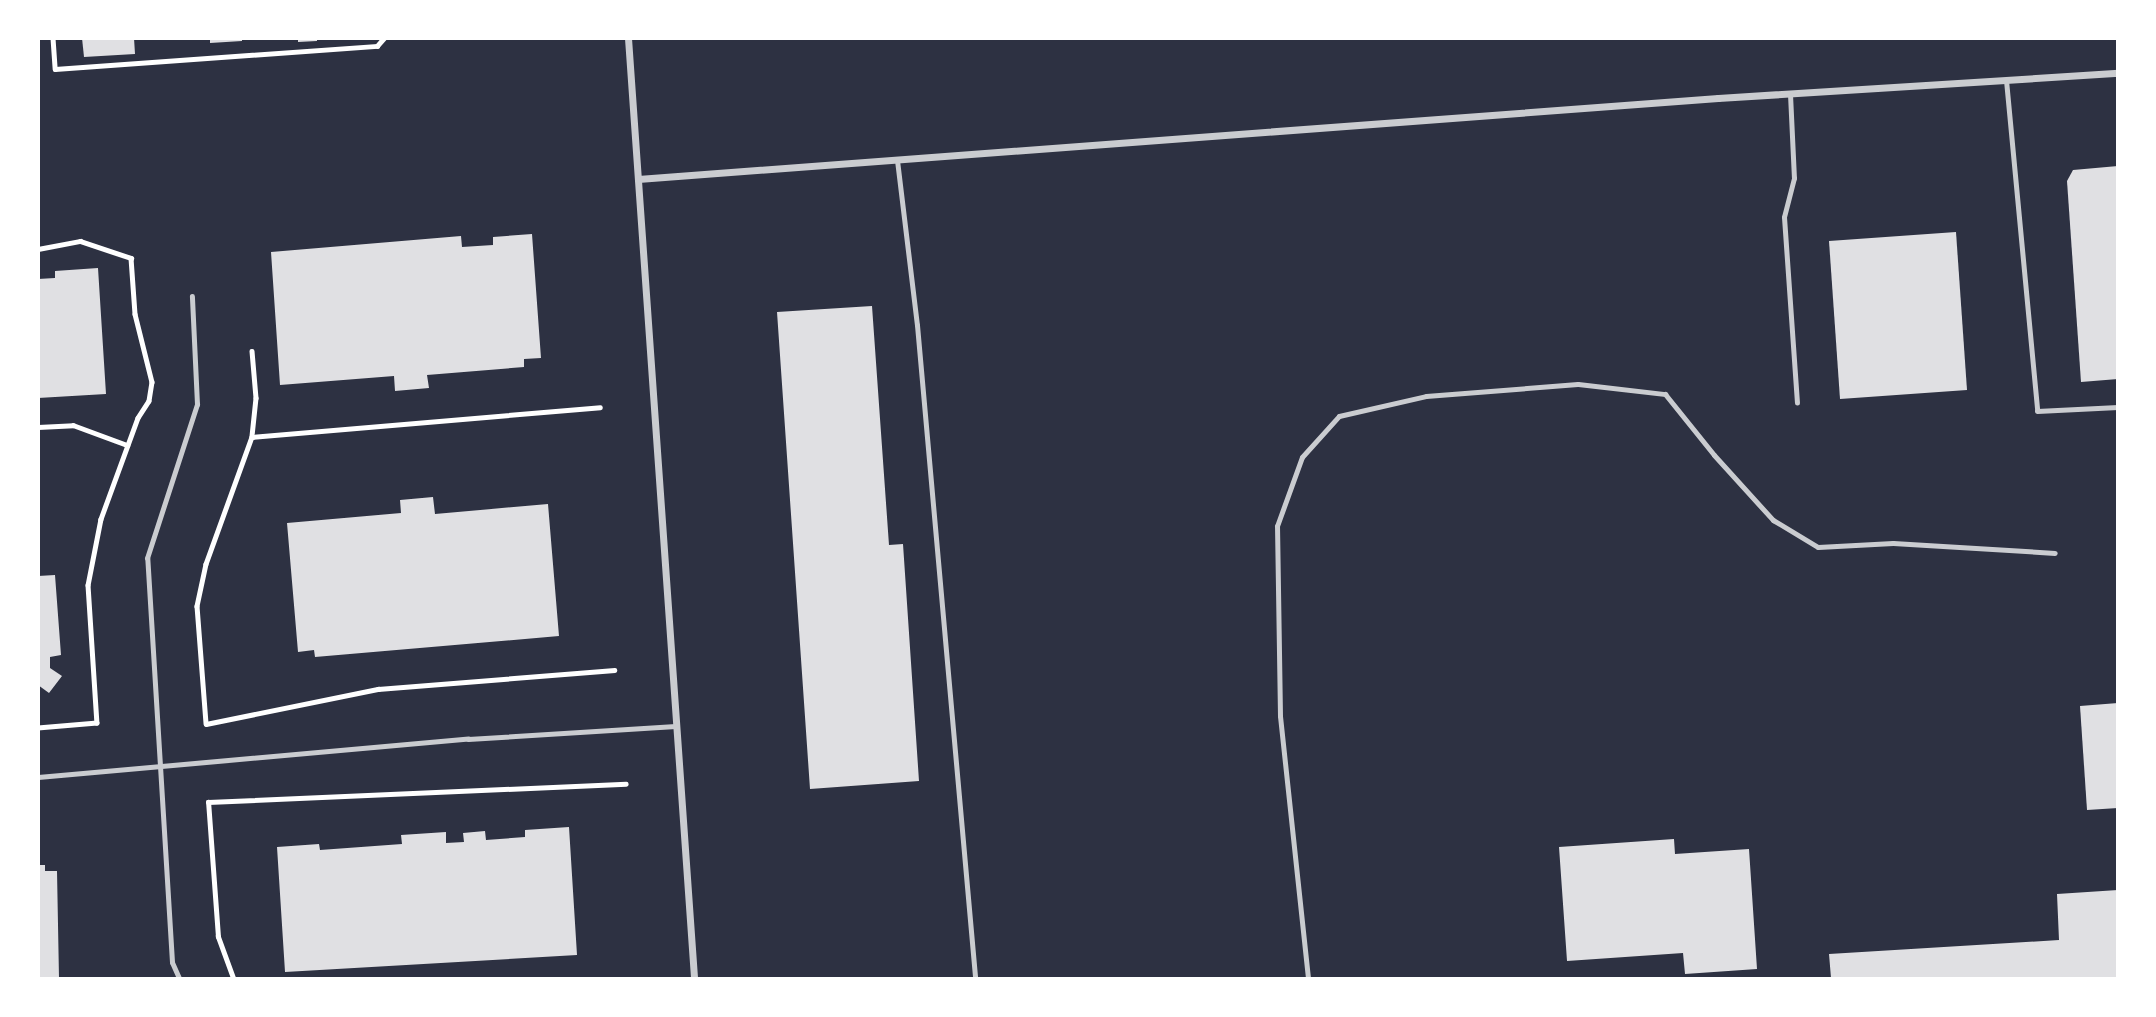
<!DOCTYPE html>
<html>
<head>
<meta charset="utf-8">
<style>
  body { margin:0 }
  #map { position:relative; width:2156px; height:1017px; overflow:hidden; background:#2d3142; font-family:"Roboto Condensed",sans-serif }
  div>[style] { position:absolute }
  .building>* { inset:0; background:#e0e0e3 }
  .path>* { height:4.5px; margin:-2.25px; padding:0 2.25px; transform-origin:2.25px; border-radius:2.25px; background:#fff }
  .service>* { height:5px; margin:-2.5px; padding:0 2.5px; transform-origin:2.5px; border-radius:2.5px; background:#caccd0 }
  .minor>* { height:7px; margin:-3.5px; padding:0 3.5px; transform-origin:3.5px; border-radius:3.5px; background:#caccd0 }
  span { translate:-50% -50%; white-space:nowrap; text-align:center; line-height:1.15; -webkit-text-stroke:5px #fff; paint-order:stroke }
  .frame { position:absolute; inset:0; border:40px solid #fff; pointer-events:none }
</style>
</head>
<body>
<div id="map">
  <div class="building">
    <i style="clip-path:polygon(82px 38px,134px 38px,135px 54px,84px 57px)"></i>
    <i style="clip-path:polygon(210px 38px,242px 38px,242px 41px,210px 43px)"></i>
    <i style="clip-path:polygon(298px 38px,317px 38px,317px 41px,298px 42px)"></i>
    <i style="clip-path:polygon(2118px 166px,2118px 379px,2081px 382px,2067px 181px,2073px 170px)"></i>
    <i style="clip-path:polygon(1956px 232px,1967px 390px,1840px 399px,1829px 241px)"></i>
    <i style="clip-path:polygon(532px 234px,541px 358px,524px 359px,524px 367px,427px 375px,429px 388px,395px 391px,394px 376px,280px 385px,271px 252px,461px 236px,462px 247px,493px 245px,493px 237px)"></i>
    <i style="clip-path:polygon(98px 268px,106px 394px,38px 398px,38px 279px,55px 278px,55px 271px)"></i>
    <i style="clip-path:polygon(872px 306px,889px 545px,903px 544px,919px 781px,810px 789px,777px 312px)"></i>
    <i style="clip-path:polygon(433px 497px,435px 514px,548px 504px,559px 636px,315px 657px,314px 650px,298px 652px,287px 523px,401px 513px,400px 500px)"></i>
    <i style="clip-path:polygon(55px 575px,61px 655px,50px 657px,50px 668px,62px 676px,49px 693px,38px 685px,38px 576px)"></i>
    <i style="clip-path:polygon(2118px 703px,2118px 808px,2087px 810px,2080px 706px)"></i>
    <i style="clip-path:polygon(569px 827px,577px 955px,285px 972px,277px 847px,319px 844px,320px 850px,402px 844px,401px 835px,446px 832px,446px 843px,464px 842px,463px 833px,485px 831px,486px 840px,525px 837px,525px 830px)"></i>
    <i style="clip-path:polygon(1674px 839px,1675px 854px,1749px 849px,1757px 969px,1685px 974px,1683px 953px,1567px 961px,1559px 847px)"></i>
    <i style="clip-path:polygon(38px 865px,45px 865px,45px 871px,57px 871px,59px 978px,38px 978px)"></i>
    <i style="clip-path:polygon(2118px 890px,2118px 978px,1831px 978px,1829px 954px,2059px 940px,2057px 894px)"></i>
  </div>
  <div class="path">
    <i style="left:53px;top:38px;width:31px;rotate:86deg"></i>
    <i style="left:55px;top:69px;width:323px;rotate:-4.1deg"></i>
    <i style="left:377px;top:46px;width:11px;rotate:-49deg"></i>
    <i style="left:38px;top:249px;width:43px;rotate:-10.8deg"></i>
    <i style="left:80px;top:241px;width:54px;rotate:18.4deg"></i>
    <i style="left:131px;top:258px;width:56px;rotate:85.9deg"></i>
    <i style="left:135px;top:314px;width:70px;rotate:76deg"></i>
    <i style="left:152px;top:382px;width:19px;rotate:99deg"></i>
    <i style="left:149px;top:401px;width:20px;rotate:123deg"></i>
    <i style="left:138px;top:418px;width:108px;rotate:110.1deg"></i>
    <i style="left:101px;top:519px;width:67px;rotate:101.1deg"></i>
    <i style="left:88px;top:585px;width:138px;rotate:86.3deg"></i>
    <i style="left:97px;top:723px;width:59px;rotate:175.2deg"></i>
    <i style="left:252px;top:351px;width:47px;rotate:85.1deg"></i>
    <i style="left:256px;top:398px;width:39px;rotate:96deg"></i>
    <i style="left:252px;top:437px;width:135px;rotate:109.9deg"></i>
    <i style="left:206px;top:564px;width:43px;rotate:102.1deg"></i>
    <i style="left:197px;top:606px;width:118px;rotate:85.6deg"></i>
    <i style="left:206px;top:724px;width:176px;rotate:-11.5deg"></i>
    <i style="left:378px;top:689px;width:237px;rotate:-4.6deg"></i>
    <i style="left:38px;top:427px;width:35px;rotate:-3deg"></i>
    <i style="left:73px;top:425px;width:58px;rotate:20.3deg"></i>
    <i style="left:252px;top:437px;width:349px;rotate:-4.9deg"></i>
    <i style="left:233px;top:978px;width:44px;rotate:-110.1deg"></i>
    <i style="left:218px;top:937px;width:135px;rotate:-94.2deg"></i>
    <i style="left:208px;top:802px;width:418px;rotate:-2.5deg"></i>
  </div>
  <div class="service">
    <i style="left:2006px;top:80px;width:332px;rotate:84.6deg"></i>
    <i style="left:2037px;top:411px;width:81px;rotate:-2.8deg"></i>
    <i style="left:1790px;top:94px;width:84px;rotate:87.3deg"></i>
    <i style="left:1794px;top:178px;width:40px;rotate:104.4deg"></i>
    <i style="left:1784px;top:217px;width:186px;rotate:86deg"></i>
    <i style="left:897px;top:160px;width:166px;rotate:83.1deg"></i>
    <i style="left:917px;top:325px;width:654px;rotate:84.91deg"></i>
    <i style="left:38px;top:777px;width:432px;rotate:-5.1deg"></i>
    <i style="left:468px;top:739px;width:208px;rotate:-3.6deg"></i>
    <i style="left:179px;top:978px;width:17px;rotate:-114deg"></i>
    <i style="left:172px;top:962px;width:405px;rotate:-93.5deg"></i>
    <i style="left:147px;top:558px;width:162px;rotate:-72deg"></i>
    <i style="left:197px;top:404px;width:108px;rotate:-92.7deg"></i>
    <i style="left:1308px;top:978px;width:263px;rotate:-96.1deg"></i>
    <i style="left:1280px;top:716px;width:190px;rotate:-90.9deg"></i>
    <i style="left:1277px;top:526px;width:73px;rotate:-70.1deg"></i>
    <i style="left:1302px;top:457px;width:55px;rotate:-47.9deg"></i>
    <i style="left:1339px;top:416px;width:89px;rotate:-12.9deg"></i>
    <i style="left:1426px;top:396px;width:152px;rotate:-4.5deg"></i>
    <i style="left:1578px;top:384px;width:88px;rotate:6.6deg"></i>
    <i style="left:1665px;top:394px;width:78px;rotate:51.2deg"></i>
    <i style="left:1714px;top:455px;width:88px;rotate:47.8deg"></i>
    <i style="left:1773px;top:520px;width:52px;rotate:31deg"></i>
    <i style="left:1818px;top:547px;width:75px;rotate:-3.1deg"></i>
    <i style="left:1893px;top:543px;width:162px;rotate:3.5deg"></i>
  </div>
  <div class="minor">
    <i style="left:628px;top:38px;width:942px;rotate:85.98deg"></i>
    <i style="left:638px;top:179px;width:1083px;rotate:-4.29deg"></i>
    <i style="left:1718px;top:98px;width:401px;rotate:-3.6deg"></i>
  </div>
  <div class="frame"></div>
</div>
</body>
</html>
